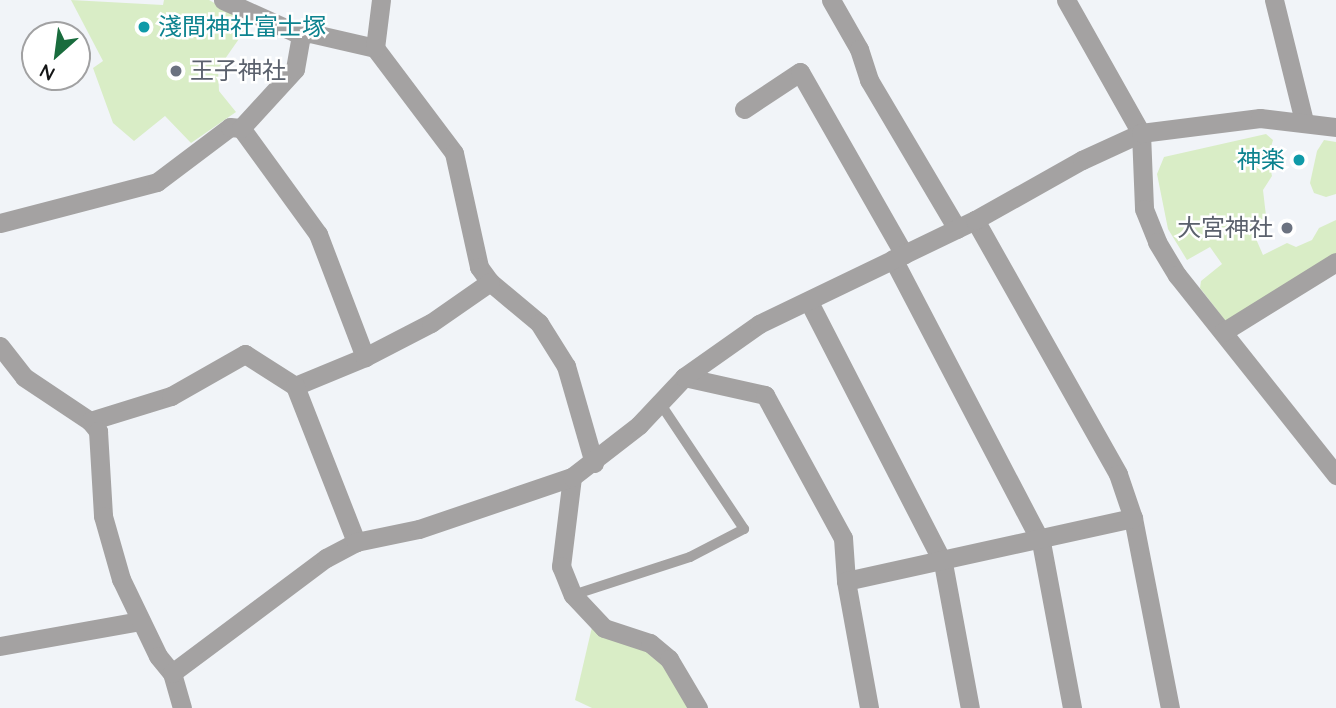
<!DOCTYPE html>
<html>
<head>
<meta charset="utf-8">
<style>
  body { margin:0 }
  #map { position:relative; width:1336px; height:708px; overflow:hidden; background:#f1f4f8; font-family:Quicksand,"Noto Sans JP",sans-serif }
  div>[style] { position:absolute }
  .green>* { inset:0; background:#d9edc6 }
  .service>* { height:10px; margin:-5px; padding:0 5px; transform-origin:5px; border-radius:5px; background:#a4a2a2 }
  .minor>* { height:19px; margin:-9.5px; padding:0 9.5px; transform-origin:9.5px; border-radius:9.5px; background:#a4a2a2 }
  .tertiary>* { height:19px; margin:-9.5px; padding:0 9.5px; transform-origin:9.5px; border-radius:9.5px; background:#a4a2a2 }
  .dots>* { width:19px; height:19px; translate:-50% -50%; box-sizing:border-box; border:4px solid #fff; border-radius:50% }
  span { translate:-50% -50%; white-space:nowrap; text-align:center; line-height:1.15; -webkit-text-stroke:5px #fff; paint-order:stroke }
  .culture-label { font-size:24px; color:#0d838f }
  .left { translate:0 -50%; text-align:left }
  .right { translate:-100% -50%; text-align:right }
  .worship-label { font-size:24px; color:#5b616d }
  .north { position:absolute; left:21px; top:21px; width:70px; height:70px; box-sizing:border-box; background:#fff; border:2px solid #a1a1a2; border-radius:50%; rotate:208deg; font-size:19px; font-weight:700; line-height:28px; text-align:center; color:#141516 }
  .north::after { content:''; display:block; margin:auto; width:24px; height:32px; background:#196c3d; clip-path:polygon(50% 0,100% 100%,50% 72%,0 100%) }
</style>
</head>
<body>
<div id="map">
  <div class="green">
    <i style="clip-path:polygon(71px 0,163px 5px,164px 0,209px 0,250px 23px,218px 69px,219px 91px,236px 112px,191px 143px,165px 116px,134px 141px,113px 123px,93px 68px,103px 61px)"></i>
    <i style="clip-path:polygon(1266px 134px,1273px 140px,1268px 157px,1272px 176px,1263px 190px,1266px 216px,1253px 232px,1263px 255px,1287px 243px,1296px 247px,1312px 240px,1319px 228px,1336px 220px,1336px 254px,1227px 323px,1200px 288px,1201px 281px,1222px 264px,1210px 247px,1187px 260px,1168px 229px,1157px 174px,1164px 157px)"></i>
    <i style="clip-path:polygon(1324px 140px,1336px 142px,1336px 194px,1326px 197px,1314px 193px,1310px 183px,1317px 151px)"></i>
    <i style="clip-path:polygon(592px 627px,644px 648px,666px 664px,689px 708px,592px 708px,575px 700px)"></i>
  </div>
  <div class="service">
    <i style="left:573px;top:595px;width:123px;rotate:-18deg"></i>
    <i style="left:690px;top:557px;width:61px;rotate:-27.4deg"></i>
    <i style="left:744px;top:529px;width:151px;rotate:-123.7deg"></i>
  </div>
  <div class="minor">
    <i style="left:223px;top:0;width:85px;rotate:24.2deg"></i>
    <i style="left:301px;top:35px;width:9px;rotate:-13deg"></i>
    <i style="left:310px;top:33px;width:67px;rotate:13deg"></i>
    <i style="left:375px;top:48px;width:131px;rotate:53deg"></i>
    <i style="left:454px;top:153px;width:117px;rotate:77.6deg"></i>
    <i style="left:479px;top:267px;width:19px;rotate:54deg"></i>
    <i style="left:490px;top:282px;width:64px;rotate:39.9deg"></i>
    <i style="left:539px;top:323px;width:51px;rotate:57.9deg"></i>
    <i style="left:566px;top:366px;width:101px;rotate:73.9deg"></i>
    <i style="left:831px;top:0;width:56px;rotate:60.3deg"></i>
    <i style="left:859px;top:49px;width:33px;rotate:72deg"></i>
    <i style="left:869px;top:80px;width:173px;rotate:59.4deg"></i>
    <i style="left:1066px;top:0;width:153px;rotate:60.6deg"></i>
    <i style="left:1141px;top:133px;width:76px;rotate:87.7deg"></i>
    <i style="left:1144px;top:209px;width:35px;rotate:68deg"></i>
    <i style="left:1157px;top:242px;width:39px;rotate:59deg"></i>
    <i style="left:1177px;top:275px;width:256px;rotate:51.5deg"></i>
    <i style="left:1274px;top:0;width:125px;rotate:76.1deg"></i>
    <i style="left:375px;top:48px;width:48px;rotate:-82.9deg"></i>
    <i style="left:744px;top:109px;width:67px;rotate:-33.5deg"></i>
    <i style="left:800px;top:72px;width:210px;rotate:60.3deg"></i>
    <i style="left:241px;top:128px;width:131px;rotate:54deg"></i>
    <i style="left:318px;top:234px;width:132px;rotate:69.1deg"></i>
    <i style="left:975px;top:220px;width:291px;rotate:60.6deg"></i>
    <i style="left:1118px;top:474px;width:46px;rotate:71.2deg"></i>
    <i style="left:1133px;top:518px;width:194px;rotate:79deg"></i>
    <i style="left:0;top:223px;width:162px;rotate:-14.6deg"></i>
    <i style="left:157px;top:182px;width:91px;rotate:-37deg"></i>
    <i style="left:230px;top:127px;width:11px;rotate:5deg"></i>
    <i style="left:241px;top:128px;width:80px;rotate:-47.5deg"></i>
    <i style="left:295px;top:69px;width:35px;rotate:-80deg"></i>
    <i style="left:893px;top:259px;width:319px;rotate:62.4deg"></i>
    <i style="left:1041px;top:542px;width:169px;rotate:79.4deg"></i>
    <i style="left:809px;top:302px;width:293px;rotate:62.8deg"></i>
    <i style="left:943px;top:563px;width:147px;rotate:79.5deg"></i>
    <i style="left:1223px;top:332px;width:133px;rotate:-31.8deg"></i>
    <i style="left:684px;top:377px;width:83px;rotate:12.5deg"></i>
    <i style="left:765px;top:395px;width:163px;rotate:61.4deg"></i>
    <i style="left:843px;top:538px;width:43px;rotate:86deg"></i>
    <i style="left:846px;top:581px;width:129px;rotate:79.7deg"></i>
    <i style="left:295px;top:386px;width:76px;rotate:-22.5deg"></i>
    <i style="left:365px;top:357px;width:74px;rotate:-27.3deg"></i>
    <i style="left:431px;top:323px;width:72px;rotate:-34.8deg"></i>
    <i style="left:90px;top:421px;width:85px;rotate:-17.2deg"></i>
    <i style="left:171px;top:396px;width:85px;rotate:-29.6deg"></i>
    <i style="left:245px;top:354px;width:59px;rotate:32.6deg"></i>
    <i style="left:295px;top:386px;width:168px;rotate:68.6deg"></i>
    <i style="left:572px;top:477px;width:90px;rotate:97deg"></i>
    <i style="left:561px;top:566px;width:31px;rotate:68deg"></i>
    <i style="left:573px;top:595px;width:45px;rotate:46.8deg"></i>
    <i style="left:604px;top:628px;width:48px;rotate:18.1deg"></i>
    <i style="left:650px;top:643px;width:25px;rotate:40deg"></i>
    <i style="left:669px;top:659px;width:57px;rotate:59.4deg"></i>
    <i style="left:846px;top:581px;width:294px;rotate:-12.4deg"></i>
    <i style="left:0;top:646px;width:143px;rotate:-10.1deg"></i>
  </div>
  <div class="tertiary">
    <i style="left:0;top:346px;width:39px;rotate:52deg"></i>
    <i style="left:24px;top:377px;width:79px;rotate:33.7deg"></i>
    <i style="left:90px;top:421px;width:13px;rotate:51deg"></i>
    <i style="left:98px;top:431px;width:85px;rotate:86.6deg"></i>
    <i style="left:103px;top:516px;width:66px;rotate:74.1deg"></i>
    <i style="left:121px;top:579px;width:85px;rotate:64.3deg"></i>
    <i style="left:158px;top:656px;width:22px;rotate:51deg"></i>
    <i style="left:172px;top:673px;width:36px;rotate:74deg"></i>
    <i style="left:172px;top:673px;width:192px;rotate:-36.8deg"></i>
    <i style="left:326px;top:558px;width:34px;rotate:-28deg"></i>
    <i style="left:356px;top:542px;width:64px;rotate:-11.7deg"></i>
    <i style="left:419px;top:529px;width:162px;rotate:-18.8deg"></i>
    <i style="left:572px;top:477px;width:85px;rotate:-37.8deg"></i>
    <i style="left:639px;top:425px;width:66px;rotate:-46.8deg"></i>
    <i style="left:684px;top:377px;width:92px;rotate:-35.2deg"></i>
    <i style="left:759px;top:324px;width:240px;rotate:-25.7deg"></i>
    <i style="left:975px;top:220px;width:123px;rotate:-29.3deg"></i>
    <i style="left:1082px;top:160px;width:65px;rotate:-24.6deg"></i>
    <i style="left:1141px;top:133px;width:120px;rotate:-7.2deg"></i>
    <i style="left:1260px;top:118px;width:77px;rotate:6.8deg"></i>
  </div>
  <div class="dots">
    <i style="left:144px;top:27px;background:#0f9aa8"></i>
    <i style="left:176px;top:71px;background:#6b7280"></i>
    <i style="left:1299px;top:160px;background:#0f9aa8"></i>
    <i style="left:1287px;top:228px;background:#6b7280"></i>
  </div>
  <div class="culture-label">
    <span class="left" style="left:158px;top:27px">淺間神社富士塚</span>
    <span class="right" style="left:1285px;top:160px">神楽</span>
  </div>
  <div class="worship-label">
    <span class="left" style="left:190px;top:71px">王子神社</span>
    <span class="right" style="left:1273px;top:228px">大宮神社</span>
  </div>
  <div class="north">N</div>
</div>
</body>
</html>
